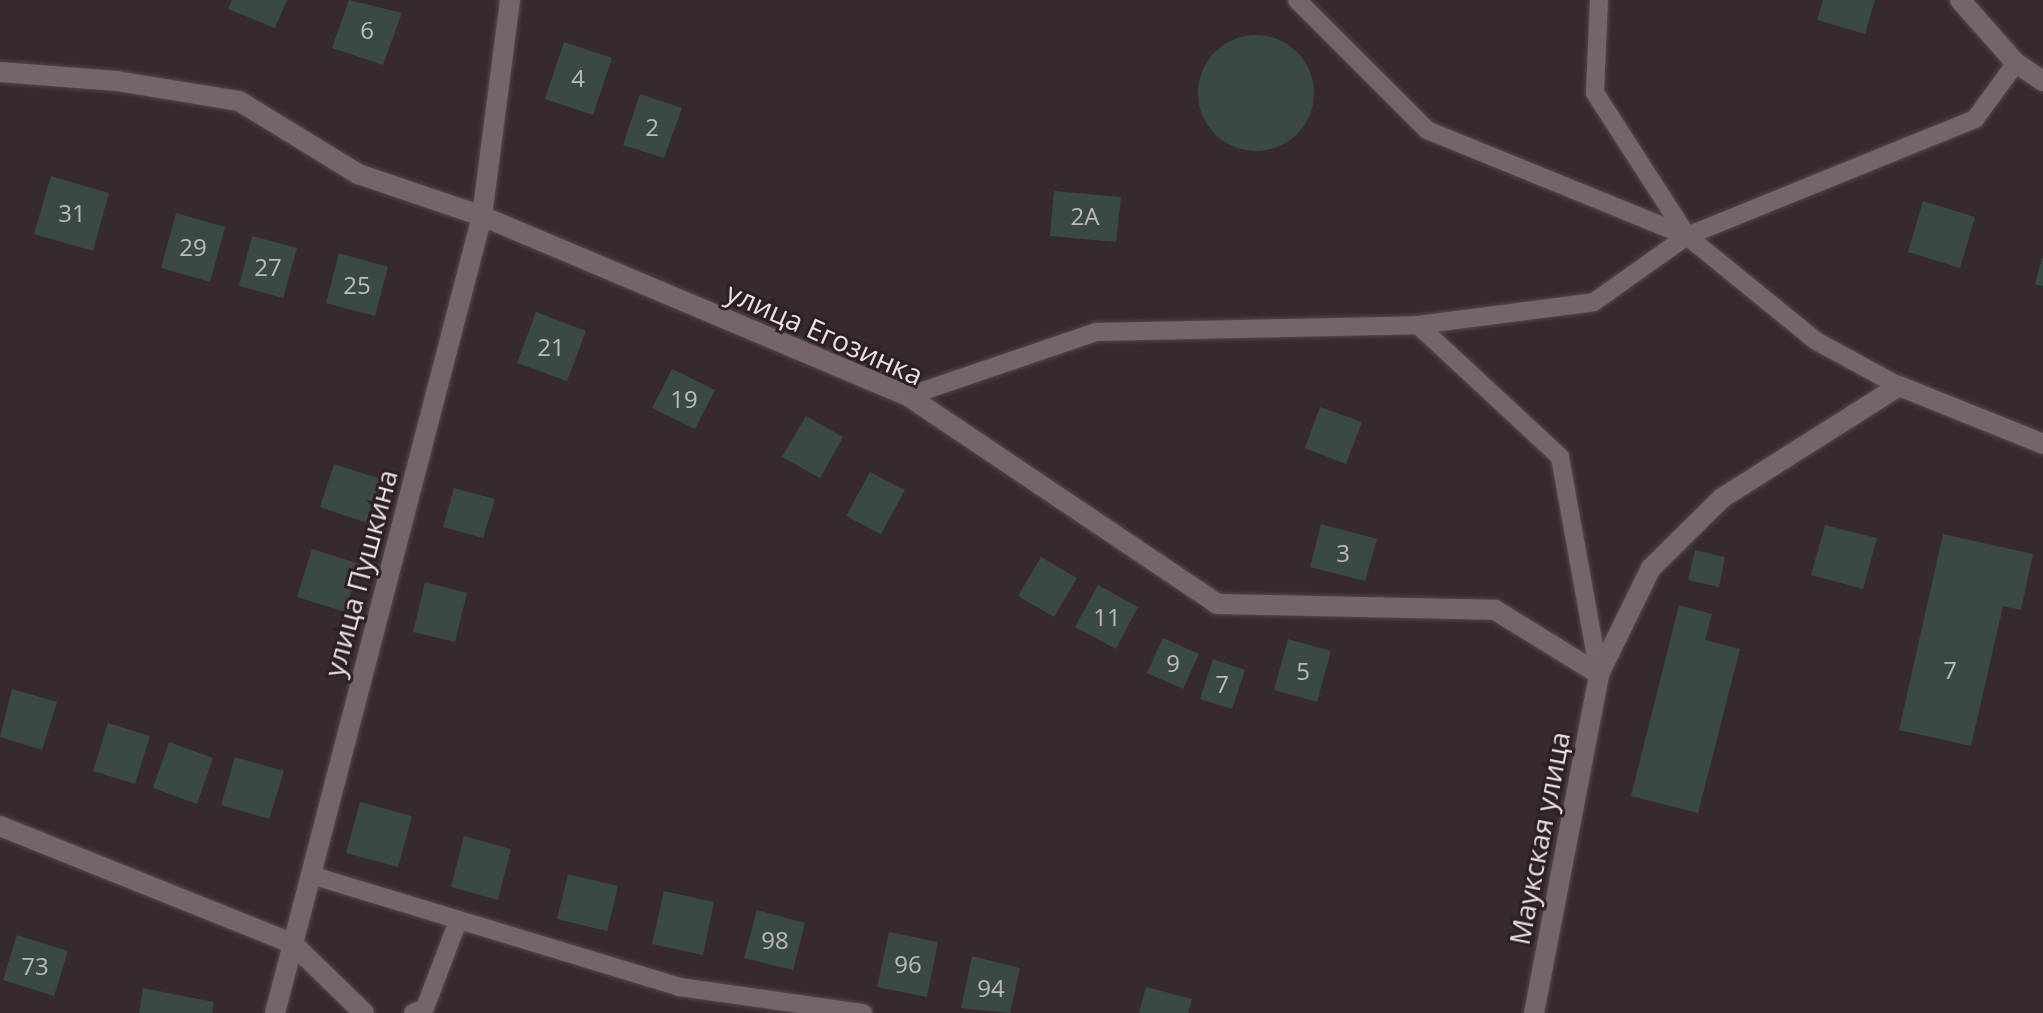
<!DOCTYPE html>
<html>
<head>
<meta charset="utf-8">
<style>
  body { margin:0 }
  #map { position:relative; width:2043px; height:1013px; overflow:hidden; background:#372a2d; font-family:"Open Sans",sans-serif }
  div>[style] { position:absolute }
  .building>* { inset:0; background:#3a4943 }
  .round { border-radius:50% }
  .roads { filter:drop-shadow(0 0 2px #53484b) drop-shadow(0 0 2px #53484b) }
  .lane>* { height:18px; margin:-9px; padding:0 9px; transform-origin:9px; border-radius:9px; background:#756569 }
  .street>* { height:20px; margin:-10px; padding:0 10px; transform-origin:10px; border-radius:10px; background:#756569 }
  span { translate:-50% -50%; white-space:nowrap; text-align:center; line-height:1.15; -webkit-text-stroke:6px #2d2024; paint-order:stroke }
  .number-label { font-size:24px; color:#bdbaba }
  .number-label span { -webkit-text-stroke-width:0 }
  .street-label { font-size:28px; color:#e9e0e2 }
</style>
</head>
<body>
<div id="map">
  <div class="building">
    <i style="clip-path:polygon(232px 0,287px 0,275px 28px,228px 9px)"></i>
    <i style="clip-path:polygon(349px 0,402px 13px,383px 65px,332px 48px)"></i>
    <i style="clip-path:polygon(1823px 0,1875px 0,1865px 34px,1817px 20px)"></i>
    <i class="round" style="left:1198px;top:35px;width:116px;height:116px"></i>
    <i style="clip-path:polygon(564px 42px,612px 58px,593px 115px,545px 99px)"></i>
    <i style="clip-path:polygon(640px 94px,682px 108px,664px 158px,623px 145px)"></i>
    <i style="clip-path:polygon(51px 176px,109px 193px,93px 251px,34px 234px)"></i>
    <i style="clip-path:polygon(1054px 191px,1121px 197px,1116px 242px,1050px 236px)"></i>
    <i style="clip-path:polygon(1923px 201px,1975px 217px,1960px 268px,1908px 252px)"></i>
    <i style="clip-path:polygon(176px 213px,225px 227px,210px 282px,161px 268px)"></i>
    <i style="clip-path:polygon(252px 236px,297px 248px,283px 298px,239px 286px)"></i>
    <i style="clip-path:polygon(339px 253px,388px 267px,375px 316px,326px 303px)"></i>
    <i style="clip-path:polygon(2042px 258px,2043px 258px,2043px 286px,2035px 284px)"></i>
    <i style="clip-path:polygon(536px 312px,586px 331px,567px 381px,517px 363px)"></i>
    <i style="clip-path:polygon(672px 369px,715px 390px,695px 429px,652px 408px)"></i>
    <i style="clip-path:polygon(1320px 407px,1362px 422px,1346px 464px,1305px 448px)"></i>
    <i style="clip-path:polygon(806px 416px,843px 437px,820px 478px,782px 457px)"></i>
    <i style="clip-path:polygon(334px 464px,381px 479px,367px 523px,320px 507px)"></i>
    <i style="clip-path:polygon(870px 472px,905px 490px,881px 534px,846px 516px)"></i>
    <i style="clip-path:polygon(454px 488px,495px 499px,483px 538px,443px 527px)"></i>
    <i style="clip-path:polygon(1321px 524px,1377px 539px,1365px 581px,1310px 567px)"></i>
    <i style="clip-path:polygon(1825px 525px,1877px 538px,1863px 589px,1811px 575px)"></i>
    <i style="clip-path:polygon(1943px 534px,2033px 554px,2021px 610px,2003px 606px,1971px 746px,1899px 730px)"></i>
    <i style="clip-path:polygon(312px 549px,360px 564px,345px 612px,297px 597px)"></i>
    <i style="clip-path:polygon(1695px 550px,1725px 557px,1719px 587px,1688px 580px)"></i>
    <i style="clip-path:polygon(1041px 557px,1077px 578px,1054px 617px,1018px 596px)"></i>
    <i style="clip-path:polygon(425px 582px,467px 593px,455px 642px,413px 632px)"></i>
    <i style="clip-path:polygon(1098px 585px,1138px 607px,1116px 649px,1075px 627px)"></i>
    <i style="clip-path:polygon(1679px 605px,1712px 614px,1705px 640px,1740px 649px,1698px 813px,1631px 796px)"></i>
    <i style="clip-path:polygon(1163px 638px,1199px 654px,1183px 689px,1147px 673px)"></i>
    <i style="clip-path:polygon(1288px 639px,1331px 651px,1317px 702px,1274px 690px)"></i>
    <i style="clip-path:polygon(1213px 659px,1245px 670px,1232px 709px,1200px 699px)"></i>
    <i style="clip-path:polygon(12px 689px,57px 702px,42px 750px,0 737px)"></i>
    <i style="clip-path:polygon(108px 723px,150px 736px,135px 784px,93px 771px)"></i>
    <i style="clip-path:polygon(169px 742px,213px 758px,197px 804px,153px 788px)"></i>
    <i style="clip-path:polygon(235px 757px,284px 771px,269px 819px,221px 805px)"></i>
    <i style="clip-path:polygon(360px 802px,412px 816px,398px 867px,346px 853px)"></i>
    <i style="clip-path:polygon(464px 836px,511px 849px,498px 900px,451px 887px)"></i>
    <i style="clip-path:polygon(568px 874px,618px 886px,607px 931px,557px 919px)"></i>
    <i style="clip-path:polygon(664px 891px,714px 902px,703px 955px,652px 944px)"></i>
    <i style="clip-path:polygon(757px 910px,805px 923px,793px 970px,744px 958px)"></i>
    <i style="clip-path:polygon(889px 932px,938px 942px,927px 997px,877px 987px)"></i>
    <i style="clip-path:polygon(17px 935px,68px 951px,54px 996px,3px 980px)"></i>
    <i style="clip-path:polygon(972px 956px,1020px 968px,1010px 1013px,961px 1008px)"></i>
    <i style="clip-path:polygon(1146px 987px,1192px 999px,1188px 1013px,1139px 1013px)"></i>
    <i style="clip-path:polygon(143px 988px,214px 1002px,212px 1013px,139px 1013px)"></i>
  </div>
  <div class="roads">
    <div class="lane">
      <i style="left:1297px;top:0;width:184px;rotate:45deg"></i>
      <i style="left:1427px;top:130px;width:281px;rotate:22.2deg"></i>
      <i style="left:1687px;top:236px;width:311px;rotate:-22.1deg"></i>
      <i style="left:1975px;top:119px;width:69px;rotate:-53.8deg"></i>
      <i style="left:1599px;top:0;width:93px;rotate:92.5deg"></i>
      <i style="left:1595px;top:93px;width:170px;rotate:57.2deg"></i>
      <i style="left:1418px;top:325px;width:194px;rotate:42.9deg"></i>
      <i style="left:1560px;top:457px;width:220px;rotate:79.8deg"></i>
      <i style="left:908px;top:396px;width:199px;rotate:-18.8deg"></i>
      <i style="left:1096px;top:332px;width:322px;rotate:-1.2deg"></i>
      <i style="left:1418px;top:325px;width:177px;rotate:-7.4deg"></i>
      <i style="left:1594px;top:302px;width:114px;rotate:-35.4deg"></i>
      <i style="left:1687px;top:236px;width:166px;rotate:39.1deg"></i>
      <i style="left:1816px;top:341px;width:94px;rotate:28.5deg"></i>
      <i style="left:311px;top:875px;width:386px;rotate:16.9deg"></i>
      <i style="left:680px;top:987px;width:185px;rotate:8.1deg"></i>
      <i style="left:413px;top:1013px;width:13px;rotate:-23deg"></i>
      <i style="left:425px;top:1008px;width:93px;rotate:-69.2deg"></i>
    </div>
    <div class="street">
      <i style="left:1960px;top:0;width:84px;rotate:48.4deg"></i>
      <i style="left:2016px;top:63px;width:32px;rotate:34deg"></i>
      <i style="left:0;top:72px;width:117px;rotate:4.4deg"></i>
      <i style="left:117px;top:81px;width:124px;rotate:9.3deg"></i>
      <i style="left:239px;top:101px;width:140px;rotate:31.5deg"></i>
      <i style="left:358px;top:174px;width:131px;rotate:18.7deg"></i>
      <i style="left:482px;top:216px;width:462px;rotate:22.9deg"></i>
      <i style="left:908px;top:396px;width:372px;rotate:33.9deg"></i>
      <i style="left:1217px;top:604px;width:278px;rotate:1.2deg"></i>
      <i style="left:1495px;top:610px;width:122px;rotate:31.6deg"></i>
      <i style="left:0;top:826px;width:316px;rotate:21.9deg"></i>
      <i style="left:293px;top:944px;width:99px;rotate:44.2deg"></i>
      <i style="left:275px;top:1013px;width:823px;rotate:-75.44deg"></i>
      <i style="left:482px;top:216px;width:218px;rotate:-82.6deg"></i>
      <i style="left:1534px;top:1013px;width:345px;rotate:-79.1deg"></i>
      <i style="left:1599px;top:674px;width:118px;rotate:-63.9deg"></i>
      <i style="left:1651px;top:568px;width:100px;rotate:-44.6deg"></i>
      <i style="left:1722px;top:498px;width:209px;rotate:-32.3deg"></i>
      <i style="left:1899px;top:386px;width:155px;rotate:21.9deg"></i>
    </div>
  </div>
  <div class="number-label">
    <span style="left:367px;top:30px">6</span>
    <span style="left:578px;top:78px">4</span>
    <span style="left:652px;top:127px">2</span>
    <span style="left:72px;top:213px">31</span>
    <span style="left:1085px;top:216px">2А</span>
    <span style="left:193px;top:247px">29</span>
    <span style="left:268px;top:267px">27</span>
    <span style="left:357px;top:285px">25</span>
    <span style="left:551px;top:347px">21</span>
    <span style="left:684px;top:399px">19</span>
    <span style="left:1343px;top:553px">3</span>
    <span style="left:1107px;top:617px">11</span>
    <span style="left:1173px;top:663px">9</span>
    <span style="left:1950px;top:670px">7</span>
    <span style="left:1303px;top:671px">5</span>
    <span style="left:1222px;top:684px">7</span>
    <span style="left:775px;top:940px">98</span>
    <span style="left:908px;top:964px">96</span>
    <span style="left:35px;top:966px">73</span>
    <span style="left:991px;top:988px">94</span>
  </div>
  <div class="street-label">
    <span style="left:825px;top:333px;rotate:24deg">улица Егозинка</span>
    <span style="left:360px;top:573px;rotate:-75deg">улица Пушкина</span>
    <span style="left:1539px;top:838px;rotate:-79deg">Маукская улица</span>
  </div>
</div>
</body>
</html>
